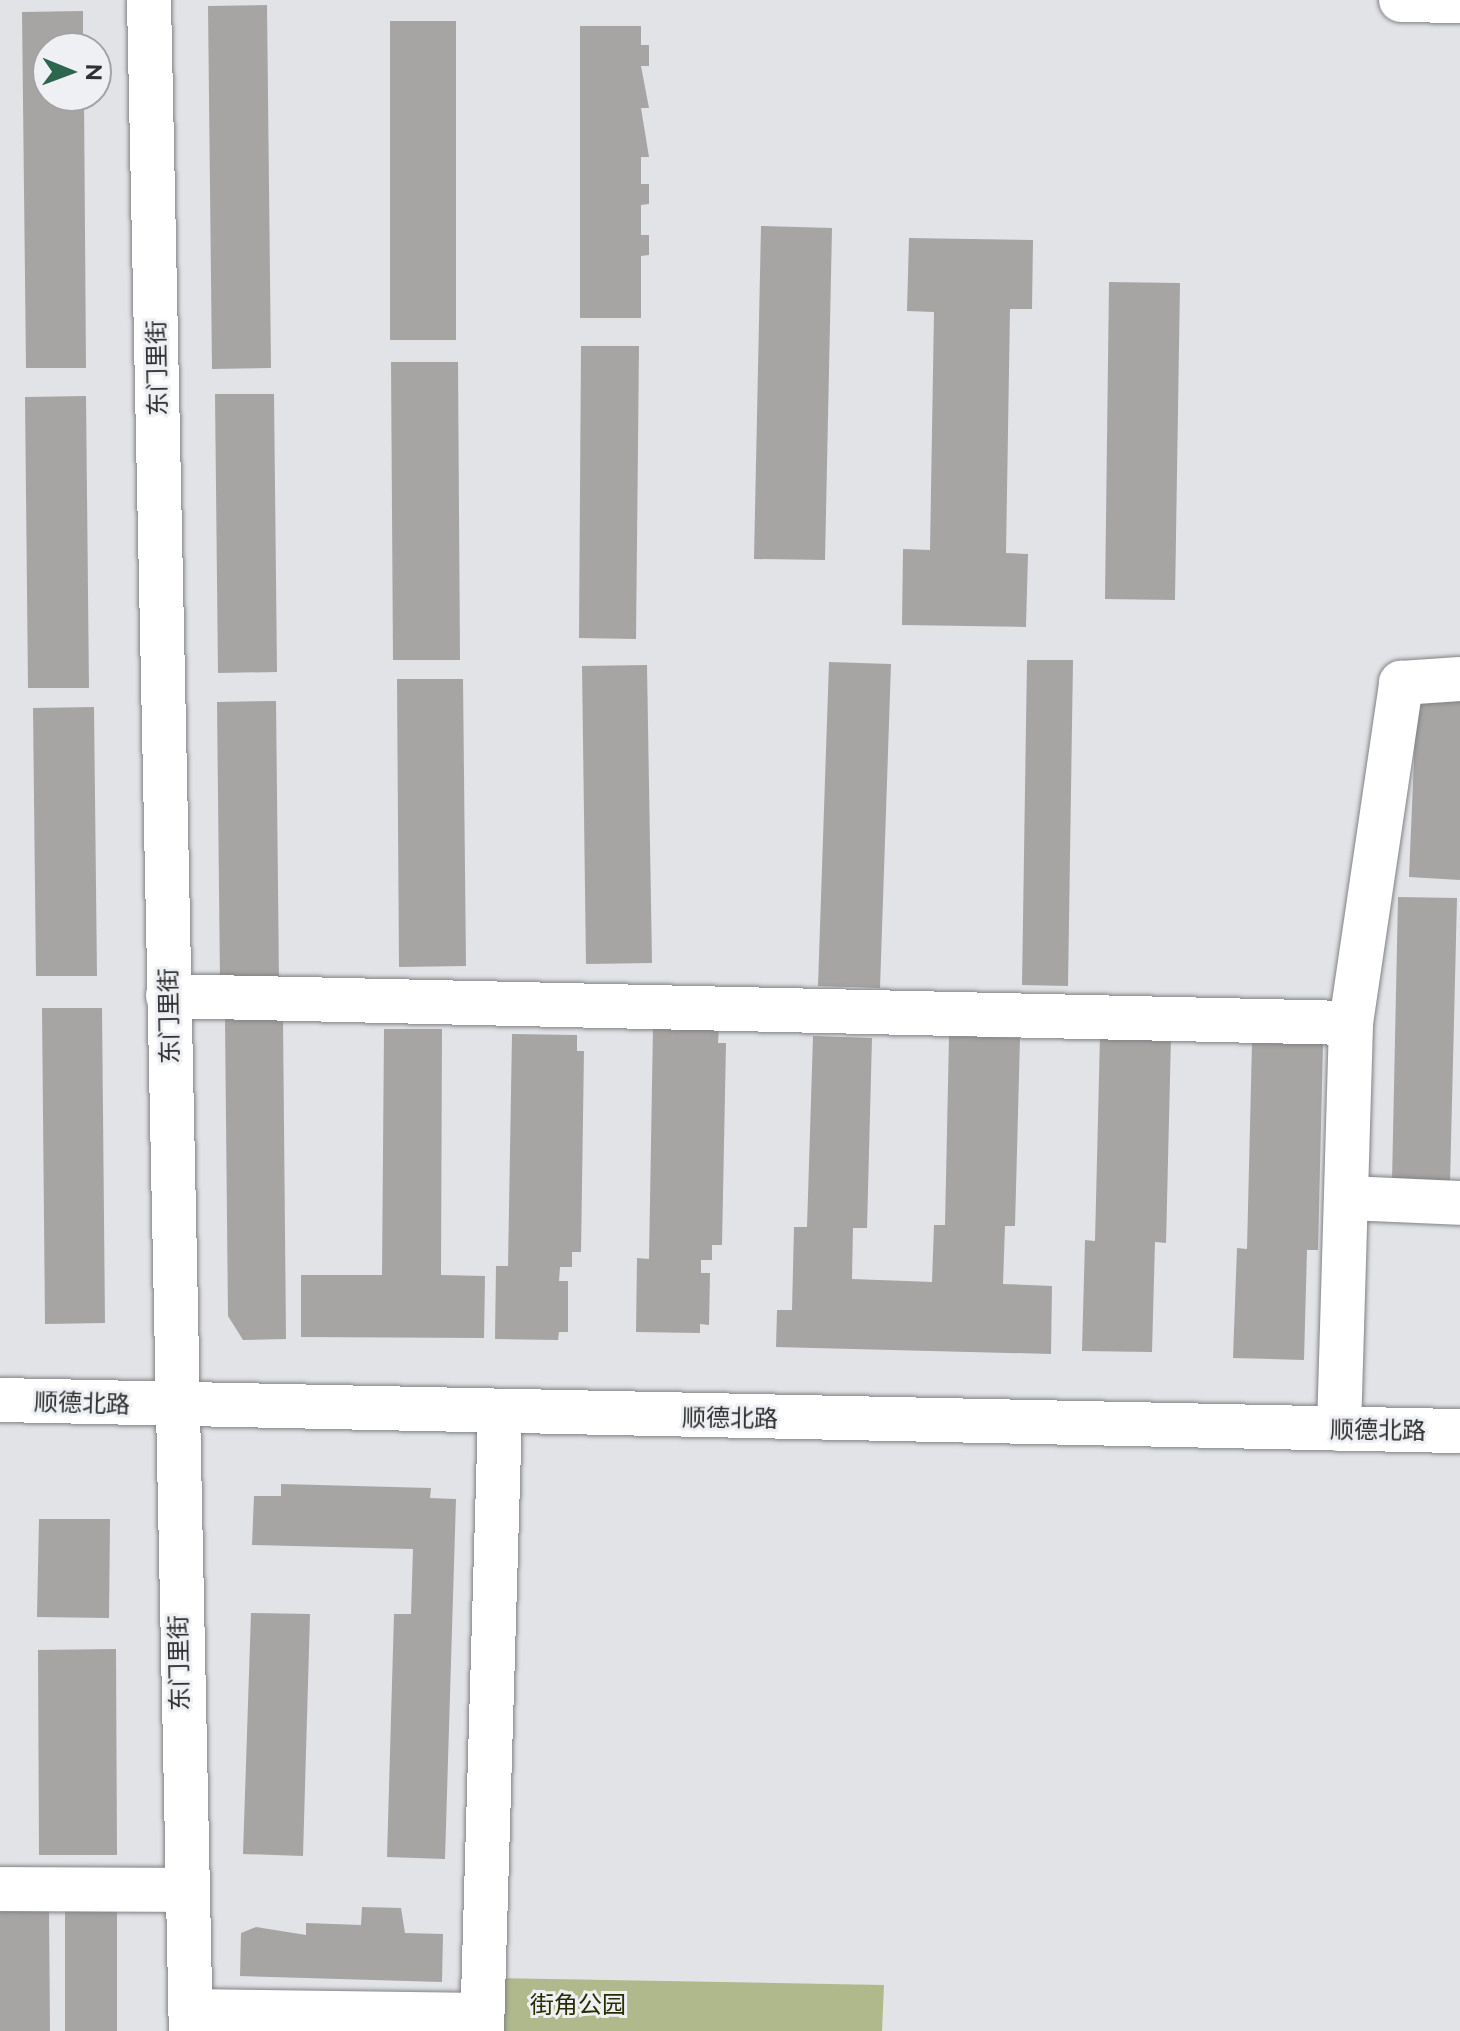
<!DOCTYPE html>
<html>
<head>
<meta charset="utf-8">
<style>
  body { margin:0 }
  #map { position:relative; width:1460px; height:2031px; overflow:hidden; background:#e2e3e6; font-family:Raleway,"Noto Sans SC",sans-serif }
  div>[style] { position:absolute }
  .green>* { inset:0; background:#b0b98b }
  .building>* { inset:0; background:#a7a4a4 }
  .roads { filter:drop-shadow(0 0 2px #818284) drop-shadow(0 0 2px #818284) }
  .minor>* { height:44px; margin:-22px; padding:0 22px; transform-origin:22px; border-radius:22px; background:#fff }
  span { translate:-50% -50%; white-space:nowrap; text-align:center; line-height:1.15; -webkit-text-stroke:6px #eff0f3; paint-order:stroke }
  .street-label { font-size:24px; color:#303031 }
  .park-label { font-size:24px; color:#282d00 }
  .north { position:absolute; left:32px; top:32px; width:80px; height:80px; box-sizing:border-box; background:#eff0f3; border:2px solid #a3a3a5; border-radius:50%; rotate:91deg; font-size:22px; font-weight:700; line-height:32px; text-align:center; color:#303031 }
  .north::after { content:''; display:block; margin:auto; width:28px; height:36px; background:#2d664f; clip-path:polygon(50% 0,100% 100%,50% 72%,0 100%) }
</style>
</head>
<body>
<div id="map">
  <div class="green">
    <i style="clip-path:polygon(500px 1978px,884px 1985px,882px 2031px,499px 2031px)"></i>
  </div>
  <div class="building">
    <i style="clip-path:polygon(267px 5px,271px 368px,212px 369px,208px 6px)"></i>
    <i style="clip-path:polygon(83px 11px,83px 48px,48px 48px,48px 96px,84px 96px,86px 368px,26px 368px,22px 12px)"></i>
    <i style="clip-path:polygon(390px 21px,456px 21px,456px 340px,390px 340px)"></i>
    <i style="clip-path:polygon(580px 26px,641px 26px,641px 45px,649px 45px,649px 66px,641px 66px,649px 108px,641px 108px,649px 157px,641px 157px,641px 184px,649px 184px,649px 204px,641px 205px,641px 235px,649px 235px,649px 255px,641px 256px,641px 318px,580px 318px)"></i>
    <i style="clip-path:polygon(761px 226px,832px 228px,825px 560px,754px 559px)"></i>
    <i style="clip-path:polygon(909px 238px,1033px 240px,1032px 309px,1010px 309px,1006px 553px,1028px 554px,1026px 627px,902px 625px,903px 549px,930px 550px,934px 312px,907px 311px)"></i>
    <i style="clip-path:polygon(1109px 282px,1180px 283px,1175px 600px,1105px 599px)"></i>
    <i style="clip-path:polygon(581px 346px,639px 346px,636px 639px,579px 638px)"></i>
    <i style="clip-path:polygon(391px 362px,458px 362px,460px 660px,393px 660px)"></i>
    <i style="clip-path:polygon(215px 394px,274px 394px,277px 672px,218px 673px)"></i>
    <i style="clip-path:polygon(86px 396px,89px 688px,28px 688px,25px 397px)"></i>
    <i style="clip-path:polygon(1027px 660px,1073px 660px,1068px 986px,1022px 985px)"></i>
    <i style="clip-path:polygon(829px 662px,891px 664px,880px 988px,818px 986px)"></i>
    <i style="clip-path:polygon(647px 665px,652px 963px,586px 964px,582px 666px)"></i>
    <i style="clip-path:polygon(397px 679px,463px 679px,466px 966px,399px 967px)"></i>
    <i style="clip-path:polygon(1417px 689px,1460px 691px,1460px 880px,1409px 877px)"></i>
    <i style="clip-path:polygon(276px 701px,279px 980px,220px 981px,217px 702px)"></i>
    <i style="clip-path:polygon(94px 707px,97px 976px,36px 976px,33px 708px)"></i>
    <i style="clip-path:polygon(1398px 897px,1457px 898px,1450px 1183px,1392px 1182px)"></i>
    <i style="clip-path:polygon(42px 1008px,102px 1008px,105px 1323px,45px 1324px)"></i>
    <i style="clip-path:polygon(225px 1019px,283px 1019px,286px 1339px,243px 1340px,228px 1316px)"></i>
    <i style="clip-path:polygon(653px 1026px,719px 1027px,718px 1043px,726px 1043px,722px 1245px,712px 1245px,712px 1260px,701px 1260px,701px 1273px,710px 1273px,709px 1325px,700px 1324px,700px 1333px,636px 1332px,637px 1258px,649px 1259px)"></i>
    <i style="clip-path:polygon(384px 1029px,442px 1029px,441px 1275px,485px 1276px,484px 1338px,301px 1337px,301px 1275px,382px 1275px)"></i>
    <i style="clip-path:polygon(512px 1034px,577px 1035px,577px 1051px,584px 1051px,581px 1252px,572px 1252px,572px 1267px,560px 1267px,559px 1281px,568px 1281px,568px 1332px,559px 1332px,558px 1340px,495px 1339px,496px 1266px,508px 1266px)"></i>
    <i style="clip-path:polygon(1100px 1035px,1171px 1037px,1166px 1243px,1155px 1242px,1152px 1352px,1082px 1351px,1085px 1240px,1095px 1241px)"></i>
    <i style="clip-path:polygon(813px 1036px,872px 1038px,867px 1228px,853px 1228px,852px 1279px,932px 1282px,934px 1225px,945px 1225px,949px 1036px,1020px 1038px,1015px 1226px,1005px 1226px,1003px 1284px,1052px 1286px,1051px 1354px,776px 1347px,777px 1310px,792px 1310px,794px 1227px,807px 1227px)"></i>
    <i style="clip-path:polygon(1252px 1043px,1323px 1044px,1318px 1250px,1307px 1250px,1304px 1360px,1233px 1358px,1237px 1248px,1247px 1249px)"></i>
    <i style="clip-path:polygon(281px 1484px,431px 1488px,430px 1498px,456px 1499px,445px 1859px,387px 1857px,394px 1614px,411px 1614px,413px 1549px,252px 1545px,254px 1496px,281px 1496px)"></i>
    <i style="clip-path:polygon(39px 1519px,110px 1519px,109px 1618px,37px 1617px)"></i>
    <i style="clip-path:polygon(251px 1613px,310px 1614px,303px 1856px,243px 1854px)"></i>
    <i style="clip-path:polygon(116px 1649px,117px 1855px,39px 1855px,38px 1650px)"></i>
    <i style="clip-path:polygon(362px 1907px,401px 1908px,405px 1933px,443px 1934px,442px 1982px,240px 1976px,241px 1933px,256px 1927px,306px 1935px,306px 1923px,361px 1925px)"></i>
    <i style="clip-path:polygon(0 1910px,49px 1910px,50px 2031px,0 2031px)"></i>
    <i style="clip-path:polygon(65px 1911px,117px 1911px,117px 2031px,65px 2031px)"></i>
  </div>
  <div class="roads">
    <div class="minor">
      <i style="left:149px;top:0;width:2031px;rotate:88.82deg"></i>
      <i style="left:1401px;top:0;width:59px;rotate:1deg"></i>
      <i style="left:168px;top:996px;width:1183px;rotate:1.31deg"></i>
      <i style="left:1347px;top:1198px;width:113px;rotate:2.5deg"></i>
      <i style="left:0;top:1400px;width:1460px;rotate:1.22deg"></i>
      <i style="left:1339px;top:1429px;width:406px;rotate:-88.3deg"></i>
      <i style="left:1351px;top:1023px;width:344px;rotate:-81.6deg"></i>
      <i style="left:1401px;top:683px;width:59px;rotate:-3.9deg"></i>
      <i style="left:0;top:1889px;width:183px;rotate:0.3deg"></i>
      <i style="left:190px;top:2011px;width:291px;rotate:0.8deg"></i>
      <i style="left:482px;top:2031px;width:616px;rotate:-88.33deg"></i>
    </div>
  </div>
  <div class="street-label">
    <span style="left:157px;top:368px;rotate:-91deg">东门里街</span>
    <span style="left:169px;top:1016px;rotate:-91deg">东门里街</span>
    <span style="left:82px;top:1403px;rotate:2deg">顺德北路</span>
    <span style="left:730px;top:1418px;rotate:1deg">顺德北路</span>
    <span style="left:1378px;top:1430px;rotate:1deg">顺德北路</span>
    <span style="left:179px;top:1663px;rotate:-91deg">东门里街</span>
  </div>
  <div class="park-label">
    <span style="left:578px;top:2005px">街角公园</span>
  </div>
  <div class="north">N</div>
</div>
</body>
</html>
